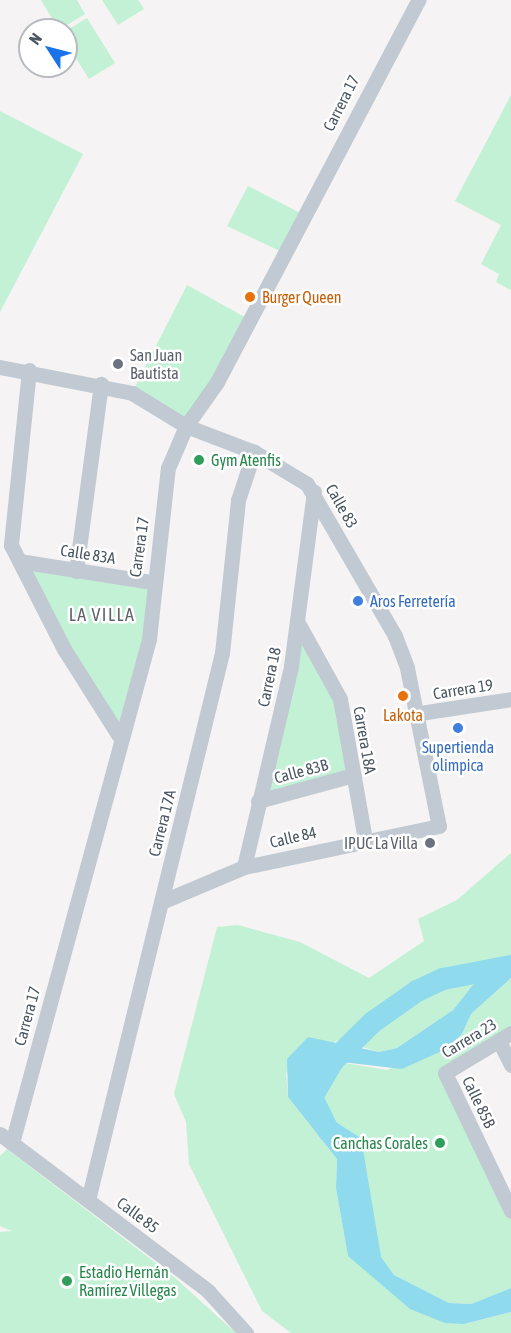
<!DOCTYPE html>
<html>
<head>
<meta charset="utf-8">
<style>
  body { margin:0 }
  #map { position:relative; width:511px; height:1333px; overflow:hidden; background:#f5f3f3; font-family:"Asap Condensed",sans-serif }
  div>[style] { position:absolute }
  .green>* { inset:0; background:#c3f1d5 }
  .water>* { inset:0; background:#90daee }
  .river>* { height:22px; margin:-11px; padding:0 11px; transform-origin:11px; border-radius:11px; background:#90daee }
  .minor>* { height:15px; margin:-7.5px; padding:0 7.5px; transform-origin:7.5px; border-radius:7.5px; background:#c1cad2 }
  .dots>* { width:16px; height:16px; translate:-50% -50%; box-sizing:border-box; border:3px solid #fff; border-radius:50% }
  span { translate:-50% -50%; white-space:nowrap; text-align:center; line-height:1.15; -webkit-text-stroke:5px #fff; paint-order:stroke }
  .street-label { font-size:16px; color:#4a5661 }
  .food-label { font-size:16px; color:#c56008 }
  .left { translate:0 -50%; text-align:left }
  .worship-label { font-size:16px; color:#5b616d }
  .right { translate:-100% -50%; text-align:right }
  .leisure-label { font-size:16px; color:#27864d }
  .shop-label { font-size:16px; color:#366cbe }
  .neighbourhood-label { font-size:18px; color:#5f6368; letter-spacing:1.5px }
  .north { position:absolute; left:18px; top:18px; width:60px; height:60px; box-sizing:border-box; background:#fff; border:2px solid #b7bbc0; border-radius:50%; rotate:306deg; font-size:16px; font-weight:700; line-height:24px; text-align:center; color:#4a5661 }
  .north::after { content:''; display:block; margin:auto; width:21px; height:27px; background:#1a73e8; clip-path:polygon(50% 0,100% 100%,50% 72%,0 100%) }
</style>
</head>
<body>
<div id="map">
  <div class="green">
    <i style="clip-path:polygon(41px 0,77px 0,85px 14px,59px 30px)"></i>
    <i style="clip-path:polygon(102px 0,138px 0,144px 9px,118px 25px)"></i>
    <i style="clip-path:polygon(87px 18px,115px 63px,89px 79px,66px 42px,66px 31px)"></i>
    <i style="clip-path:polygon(511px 95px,511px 290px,496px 282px,499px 274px,481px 264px,501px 225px,455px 201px)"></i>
    <i style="clip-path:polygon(0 111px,83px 154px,0 312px)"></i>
    <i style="clip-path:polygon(248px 186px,304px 215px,284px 253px,227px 226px)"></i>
    <i style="clip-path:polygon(187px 285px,250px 320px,186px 426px,132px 393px)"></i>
    <i style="clip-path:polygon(19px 561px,152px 582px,149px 639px,119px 736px)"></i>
    <i style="clip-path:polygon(297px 621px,332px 683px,354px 775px,258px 801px)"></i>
    <i style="clip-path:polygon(511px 853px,511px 957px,472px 986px,453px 1010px,397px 1048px,379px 1052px,338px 1040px,286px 1073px,288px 1097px,337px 1159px,336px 1188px,348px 1256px,464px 1324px,511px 1312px,511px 1333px,291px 1333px,262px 1311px,189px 1164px,186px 1122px,174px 1094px,217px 927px,238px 925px,300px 942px,369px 978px,424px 941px,418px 919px,457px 900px)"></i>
    <i style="clip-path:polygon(511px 978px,511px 1033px,445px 1073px,511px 1211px,511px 1288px,471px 1304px,449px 1303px,394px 1275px,364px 1234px,349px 1132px,318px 1111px,311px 1083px,333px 1061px,387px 1070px,462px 1034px,471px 1014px)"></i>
    <i style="clip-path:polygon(7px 1149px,174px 1277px,236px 1333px,0 1333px,0 1232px,12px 1231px,0 1226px,0 1156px)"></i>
  </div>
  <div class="water">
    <i style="clip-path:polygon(511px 957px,511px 978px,471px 1014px,462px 1034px,444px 1050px,402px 1069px,333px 1061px,311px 1083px,318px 1111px,349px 1132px,364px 1233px,394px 1275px,449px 1303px,471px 1304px,511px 1288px,511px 1312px,464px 1324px,445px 1323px,410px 1309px,348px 1256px,336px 1188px,337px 1159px,288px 1097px,287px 1059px,308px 1037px,379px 1052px,397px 1048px,453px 1010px,472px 986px)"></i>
  </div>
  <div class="river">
    <i style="left:370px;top:1257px;width:114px;rotate:-99.6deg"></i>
    <i style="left:351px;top:1145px;width:27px;rotate:-147deg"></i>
    <i style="left:328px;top:1130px;width:37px;rotate:-116deg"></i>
    <i style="left:312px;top:1097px;width:42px;rotate:-59.7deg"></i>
    <i style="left:333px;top:1061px;width:56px;rotate:-44.3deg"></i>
    <i style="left:373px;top:1022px;width:54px;rotate:-35.2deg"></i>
    <i style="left:417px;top:991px;width:29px;rotate:-25deg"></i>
    <i style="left:443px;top:979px;width:69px;rotate:-10.8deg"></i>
  </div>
  <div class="minor">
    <i style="left:0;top:367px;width:135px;rotate:11.1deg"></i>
    <i style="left:132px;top:393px;width:63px;rotate:31.4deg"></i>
    <i style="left:186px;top:426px;width:73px;rotate:20.9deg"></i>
    <i style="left:254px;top:452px;width:62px;rotate:31.1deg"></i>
    <i style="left:307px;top:484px;width:176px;rotate:59.9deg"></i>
    <i style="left:395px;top:636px;width:34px;rotate:69deg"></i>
    <i style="left:407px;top:668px;width:161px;rotate:78.6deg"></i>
    <i style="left:439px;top:826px;width:199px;rotate:168.1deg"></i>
    <i style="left:244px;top:867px;width:90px;rotate:157.1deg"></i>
    <i style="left:29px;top:370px;width:176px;rotate:95.9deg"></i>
    <i style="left:11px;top:545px;width:117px;rotate:63deg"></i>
    <i style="left:64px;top:649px;width:103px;rotate:57.7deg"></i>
    <i style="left:19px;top:561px;width:135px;rotate:9deg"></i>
    <i style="left:76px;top:571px;width:189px;rotate:-82.4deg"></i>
    <i style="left:297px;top:621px;width:89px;rotate:61.1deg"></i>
    <i style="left:340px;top:699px;width:142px;rotate:79.9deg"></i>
    <i style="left:420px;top:713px;width:92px;rotate:-8.7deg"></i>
    <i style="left:258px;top:801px;width:99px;rotate:-15.2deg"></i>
    <i style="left:244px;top:867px;width:206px;rotate:-76.8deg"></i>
    <i style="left:291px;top:666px;width:176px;rotate:-82.5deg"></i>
    <i style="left:511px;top:1033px;width:77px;rotate:148.8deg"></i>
    <i style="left:445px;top:1073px;width:153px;rotate:64.4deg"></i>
    <i style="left:499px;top:1041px;width:27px;rotate:63deg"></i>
    <i style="left:0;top:1134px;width:261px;rotate:37deg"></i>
    <i style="left:208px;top:1291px;width:57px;rotate:47.9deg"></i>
    <i style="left:12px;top:1143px;width:522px;rotate:-74.79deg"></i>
    <i style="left:149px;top:639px;width:172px;rotate:-83.7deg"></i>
    <i style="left:168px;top:468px;width:46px;rotate:-66.8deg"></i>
    <i style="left:186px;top:426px;width:54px;rotate:-54.8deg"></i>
    <i style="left:217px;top:382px;width:432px;rotate:-62.2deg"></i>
    <i style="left:88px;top:1200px;width:563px;rotate:-76.24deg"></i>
    <i style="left:222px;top:653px;width:154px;rotate:-84deg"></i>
    <i style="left:238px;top:500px;width:51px;rotate:-71.6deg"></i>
  </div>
  <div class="dots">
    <i style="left:250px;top:297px;background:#e8710a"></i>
    <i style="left:118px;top:364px;background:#6b7280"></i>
    <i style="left:199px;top:460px;background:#2e9e5b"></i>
    <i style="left:358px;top:601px;background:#3f7fe0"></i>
    <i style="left:403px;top:696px;background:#e8710a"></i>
    <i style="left:458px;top:728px;background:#3f7fe0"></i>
    <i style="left:430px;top:843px;background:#6b7280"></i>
    <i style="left:440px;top:1143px;background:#2e9e5b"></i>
    <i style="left:67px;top:1281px;background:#2e9e5b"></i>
  </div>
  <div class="street-label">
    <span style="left:341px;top:103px;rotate:-63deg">Carrera 17</span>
    <span style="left:342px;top:506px;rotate:60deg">Calle 83</span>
    <span style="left:139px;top:547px;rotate:-82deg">Carrera 17</span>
    <span style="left:88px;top:554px;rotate:9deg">Calle 83A</span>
    <span style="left:269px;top:677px;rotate:-78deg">Carrera 18</span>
    <span style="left:463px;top:689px;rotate:-9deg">Carrera 19</span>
    <span style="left:365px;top:740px;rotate:80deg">Carrera 18A</span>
    <span style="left:301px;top:771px;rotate:-15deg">Calle 83B</span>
    <span style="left:162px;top:823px;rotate:-76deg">Carrera 17A</span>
    <span style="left:293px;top:837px;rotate:-13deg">Calle 84</span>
    <span style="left:27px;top:1016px;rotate:-75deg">Carrera 17</span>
    <span style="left:469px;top:1038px;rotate:-31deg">Carrera 23</span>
    <span style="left:479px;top:1102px;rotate:64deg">Calle 85B</span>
    <span style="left:138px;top:1215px;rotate:37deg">Calle 85</span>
  </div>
  <div class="food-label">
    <span class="left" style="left:262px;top:297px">Burger Queen</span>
    <span style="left:403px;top:715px">Lakota</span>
  </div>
  <div class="worship-label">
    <span class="left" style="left:130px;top:364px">San Juan<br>Bautista</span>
    <span class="right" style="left:418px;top:843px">IPUC La Villa</span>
  </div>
  <div class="leisure-label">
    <span class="left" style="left:211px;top:460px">Gym Atenfis</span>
    <span class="right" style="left:428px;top:1143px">Canchas Corales</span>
    <span class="left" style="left:79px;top:1281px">Estadio Hernán<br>Ramírez Villegas</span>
  </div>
  <div class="shop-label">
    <span class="left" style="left:370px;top:601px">Aros Ferretería</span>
    <span style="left:458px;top:756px">Supertienda<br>olimpica</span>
  </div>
  <div class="neighbourhood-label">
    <span style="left:102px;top:615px">LA VILLA</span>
  </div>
  <div class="north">N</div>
</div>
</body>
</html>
